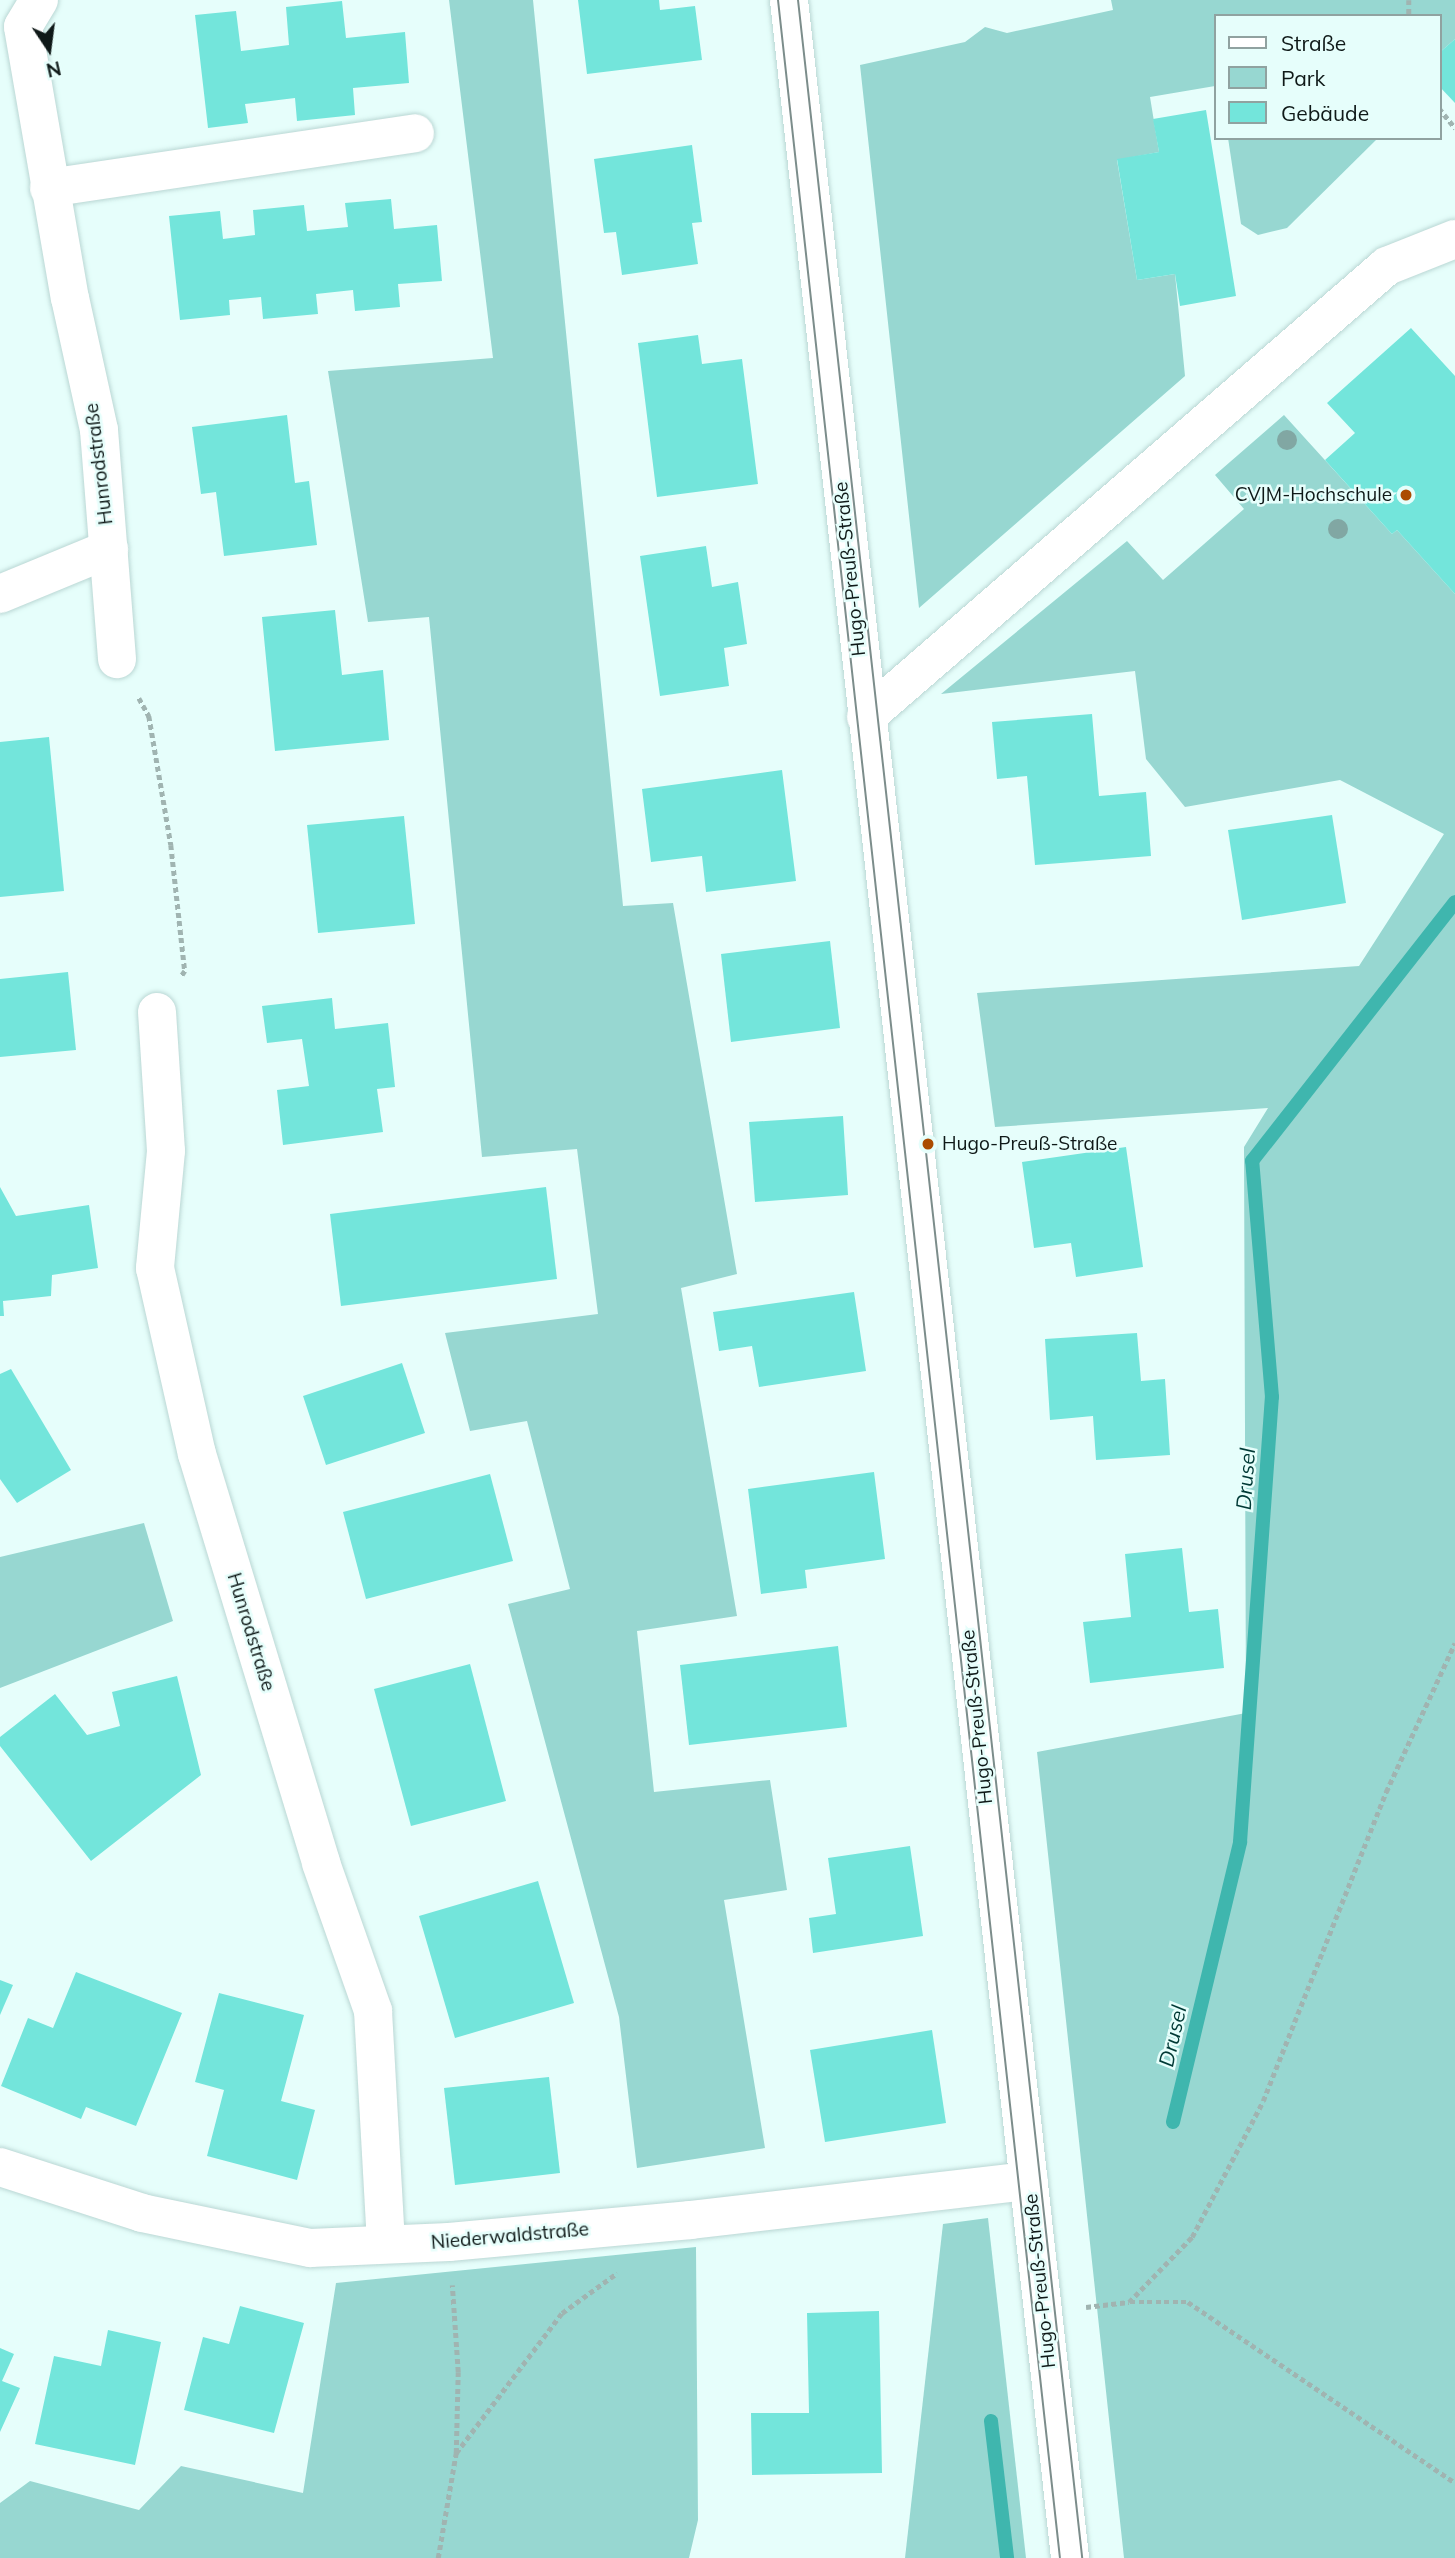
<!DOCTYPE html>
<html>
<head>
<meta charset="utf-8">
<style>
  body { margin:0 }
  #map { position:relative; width:1455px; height:2558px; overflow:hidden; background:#e6fefb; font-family:Mulish,sans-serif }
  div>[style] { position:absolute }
  .green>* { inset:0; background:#97d7d1 }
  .stream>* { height:14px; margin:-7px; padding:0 7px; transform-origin:7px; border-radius:7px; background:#3fb6ae }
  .building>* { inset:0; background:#73e5db }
  .path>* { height:4.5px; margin-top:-2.25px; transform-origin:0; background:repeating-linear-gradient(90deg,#a0b4b1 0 5px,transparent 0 8.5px) }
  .roads { filter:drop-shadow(0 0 2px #bad7d4) drop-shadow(0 0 2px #bad7d4) }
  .minor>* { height:38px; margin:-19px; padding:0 19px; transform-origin:19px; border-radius:19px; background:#fff }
  .tram>* { height:2px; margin:-1px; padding:0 1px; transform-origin:1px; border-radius:1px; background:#7c8d8b }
  .trees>* { width:20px; height:20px; margin:-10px; border-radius:50%; background:#81a7a3 }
  .dots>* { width:19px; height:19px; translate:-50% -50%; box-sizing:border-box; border:4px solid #e6fefb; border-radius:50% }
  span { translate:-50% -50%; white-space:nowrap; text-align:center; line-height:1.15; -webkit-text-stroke:5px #e6fefb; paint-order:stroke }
  .street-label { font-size:19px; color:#0f1918 }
  .poi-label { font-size:19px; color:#0f1918 }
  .right { translate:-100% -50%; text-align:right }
  .left { translate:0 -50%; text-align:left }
  .water-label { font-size:21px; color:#003935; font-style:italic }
  .legend { position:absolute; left:1214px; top:14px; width:228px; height:126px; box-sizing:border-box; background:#e6fefb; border:2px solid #90a2a0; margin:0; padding:9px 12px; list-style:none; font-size:21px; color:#0f1918 }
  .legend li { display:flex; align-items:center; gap:14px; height:35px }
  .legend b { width:35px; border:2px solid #90a2a0 }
  .north { position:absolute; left:14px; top:14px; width:70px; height:70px; -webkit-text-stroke:5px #e6fefb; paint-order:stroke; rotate:167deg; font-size:19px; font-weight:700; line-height:28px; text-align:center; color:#0f1918 }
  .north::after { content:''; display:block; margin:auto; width:24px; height:32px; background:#0f1918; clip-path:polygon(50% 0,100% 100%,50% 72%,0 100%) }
</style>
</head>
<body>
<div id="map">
  <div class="green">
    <i style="clip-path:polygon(449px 0,533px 0,623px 906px,673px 903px,737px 1274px,681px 1288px,737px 1616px,637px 1631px,654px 1792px,770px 1780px,787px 1890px,724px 1900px,765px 2148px,637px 2168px,619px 2017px,508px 1604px,570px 1589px,527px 1421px,470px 1431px,445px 1333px,598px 1314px,577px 1149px,482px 1157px,429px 617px,368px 622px,328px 371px,493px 358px)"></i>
    <i style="clip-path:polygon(1111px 0,1455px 0,1455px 39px,1439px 53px,1439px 16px,1215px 16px,1215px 86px,1150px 97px,1159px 152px,1117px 160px,1137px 280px,1175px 274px,1185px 376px,919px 608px,860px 65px,965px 42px,985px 27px,1007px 33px,1113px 10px)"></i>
    <i style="clip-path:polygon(1228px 138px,1378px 138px,1287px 228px,1258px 235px,1241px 224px)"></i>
    <i style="clip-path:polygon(1284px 415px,1392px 534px,1397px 530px,1455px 594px,1455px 2558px,1124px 2558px,1037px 1752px,1246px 1713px,1244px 1147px,1268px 1108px,995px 1127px,977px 993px,1359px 966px,1444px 834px,1340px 780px,1185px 807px,1146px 759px,1135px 671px,941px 694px,1127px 541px,1163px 580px,1244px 509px,1215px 475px)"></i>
    <i style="clip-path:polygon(144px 1523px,173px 1621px,0 1688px,0 1557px)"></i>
    <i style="clip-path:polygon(988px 2218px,1026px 2558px,905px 2558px,943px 2224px)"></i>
    <i style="clip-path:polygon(696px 2247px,698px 2520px,689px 2558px,0 2558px,0 2503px,30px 2481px,139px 2510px,181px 2466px,303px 2493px,336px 2283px)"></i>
  </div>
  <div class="stream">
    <i style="left:1173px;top:2122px;width:288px;rotate:-76.5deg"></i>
    <i style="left:1240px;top:1842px;width:446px;rotate:-85.9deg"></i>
    <i style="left:1272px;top:1397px;width:237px;rotate:-94.8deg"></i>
    <i style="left:1252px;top:1161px;width:329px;rotate:-51.9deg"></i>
    <i style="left:991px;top:2421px;width:138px;rotate:83.3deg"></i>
  </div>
  <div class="building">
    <i style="clip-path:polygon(578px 0,659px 0,660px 10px,695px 6px,702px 60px,587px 74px)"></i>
    <i style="clip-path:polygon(342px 1px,346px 38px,405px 32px,409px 83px,353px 88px,355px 115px,297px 121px,295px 98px,245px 104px,248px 123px,208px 128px,195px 15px,236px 11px,241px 51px,289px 45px,286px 7px)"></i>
    <i style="clip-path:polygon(1455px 39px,1455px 103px,1439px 86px,1439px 53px)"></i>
    <i style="clip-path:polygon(1206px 110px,1236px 296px,1180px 306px,1175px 274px,1137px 280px,1117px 159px,1159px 152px,1153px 119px)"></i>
    <i style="clip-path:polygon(692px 145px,702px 222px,692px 223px,698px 264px,622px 275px,616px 232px,604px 233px,594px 159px)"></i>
    <i style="clip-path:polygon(391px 199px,394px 229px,437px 225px,442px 281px,398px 284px,400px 307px,355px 311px,353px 290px,316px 294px,318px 314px,263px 319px,261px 297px,229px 300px,230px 315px,180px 320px,169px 216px,220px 211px,223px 239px,255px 235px,253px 210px,304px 205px,307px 231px,348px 227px,345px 203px)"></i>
    <i style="clip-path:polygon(1411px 328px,1455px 376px,1455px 594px,1397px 530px,1392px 534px,1325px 460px,1355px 433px,1327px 403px)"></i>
    <i style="clip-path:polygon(698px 335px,702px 364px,742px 359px,758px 484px,657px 497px,638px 343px)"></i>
    <i style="clip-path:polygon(287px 415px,295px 483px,309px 481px,317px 545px,224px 556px,216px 492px,201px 494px,192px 427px)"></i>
    <i style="clip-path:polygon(706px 546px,712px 587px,738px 582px,747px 644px,724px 648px,729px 686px,660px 696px,640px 556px)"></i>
    <i style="clip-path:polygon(335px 610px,342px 675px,383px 670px,389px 740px,275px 751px,262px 617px)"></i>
    <i style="clip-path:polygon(1092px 714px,1099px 796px,1146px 792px,1151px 856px,1035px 865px,1027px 776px,997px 779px,992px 722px)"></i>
    <i style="clip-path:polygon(49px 737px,64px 891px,0 897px,0 742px)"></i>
    <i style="clip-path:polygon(782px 770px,796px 881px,706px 892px,702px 856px,651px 862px,642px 789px)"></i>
    <i style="clip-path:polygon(1332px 815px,1346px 903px,1242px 920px,1228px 830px)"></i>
    <i style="clip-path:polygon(404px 816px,415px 924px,318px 933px,307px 825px)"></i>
    <i style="clip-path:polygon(830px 941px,840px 1028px,731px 1042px,721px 954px)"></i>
    <i style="clip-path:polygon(68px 972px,76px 1050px,0 1057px,0 979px)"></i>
    <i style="clip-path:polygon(332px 998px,335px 1029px,388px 1023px,395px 1087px,377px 1089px,383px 1132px,283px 1145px,277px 1090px,309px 1086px,302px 1039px,267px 1043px,262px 1006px)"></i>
    <i style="clip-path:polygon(843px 1116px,848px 1195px,755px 1202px,749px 1122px)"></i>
    <i style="clip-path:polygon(1126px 1147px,1143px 1267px,1076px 1277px,1071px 1243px,1034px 1248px,1022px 1162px)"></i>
    <i style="clip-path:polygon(0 1187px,16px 1216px,89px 1205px,98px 1268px,52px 1275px,51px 1296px,3px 1301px,4px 1316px,0 1316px)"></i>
    <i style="clip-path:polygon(546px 1187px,557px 1279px,341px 1306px,330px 1214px)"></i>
    <i style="clip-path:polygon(854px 1292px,866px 1371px,759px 1387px,752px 1346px,719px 1351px,713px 1312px)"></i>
    <i style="clip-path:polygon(1137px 1333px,1141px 1381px,1165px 1379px,1170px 1455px,1096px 1460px,1093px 1416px,1050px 1420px,1045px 1339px)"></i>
    <i style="clip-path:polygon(402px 1363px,425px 1433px,326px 1465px,303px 1396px)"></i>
    <i style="clip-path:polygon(11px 1369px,71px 1470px,17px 1503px,0 1479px,0 1374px)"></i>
    <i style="clip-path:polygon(874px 1472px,885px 1559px,805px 1570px,807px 1588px,761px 1594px,748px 1489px)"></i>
    <i style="clip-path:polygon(490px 1474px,513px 1561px,366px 1599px,343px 1512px)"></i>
    <i style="clip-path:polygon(1182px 1548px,1189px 1612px,1218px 1609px,1224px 1668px,1090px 1683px,1083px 1622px,1131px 1617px,1125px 1554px)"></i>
    <i style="clip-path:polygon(838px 1646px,847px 1727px,689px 1745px,680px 1665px)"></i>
    <i style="clip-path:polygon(470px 1664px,506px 1801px,411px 1826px,374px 1689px)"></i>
    <i style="clip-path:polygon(177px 1676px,201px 1775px,91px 1861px,0 1746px,0 1737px,55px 1694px,87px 1735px,120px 1726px,112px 1692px)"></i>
    <i style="clip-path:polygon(910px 1846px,923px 1936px,813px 1953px,809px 1918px,836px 1914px,828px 1858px)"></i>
    <i style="clip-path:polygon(538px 1881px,574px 2003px,455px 2038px,419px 1916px)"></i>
    <i style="clip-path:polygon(76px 1972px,182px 2013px,136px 2126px,86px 2107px,81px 2119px,1px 2086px,28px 2018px,53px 2028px)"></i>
    <i style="clip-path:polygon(0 1980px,13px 1985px,0 2015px)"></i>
    <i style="clip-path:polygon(219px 1993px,304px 2015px,281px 2101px,315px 2110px,297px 2180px,207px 2156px,224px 2090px,195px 2082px)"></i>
    <i style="clip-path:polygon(932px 2030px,946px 2123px,825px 2142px,810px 2050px)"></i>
    <i style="clip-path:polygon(549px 2077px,560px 2173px,455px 2185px,444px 2088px)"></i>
    <i style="clip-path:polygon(240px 2306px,304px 2323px,274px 2433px,184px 2410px,203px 2337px,229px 2344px)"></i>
    <i style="clip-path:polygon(879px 2311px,882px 2473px,752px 2475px,751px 2413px,809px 2413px,807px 2313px)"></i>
    <i style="clip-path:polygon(108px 2330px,161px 2342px,135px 2465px,35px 2444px,54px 2356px,101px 2366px)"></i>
    <i style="clip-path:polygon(0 2348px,14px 2354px,2px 2381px,20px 2388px,0 2432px)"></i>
  </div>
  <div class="path">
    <i style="left:1409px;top:0;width:16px;rotate:90deg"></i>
    <i style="left:1439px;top:108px;width:26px;rotate:51deg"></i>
    <i style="left:139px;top:698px;width:21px;rotate:61deg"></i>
    <i style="left:149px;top:716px;width:131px;rotate:80.3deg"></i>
    <i style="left:171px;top:845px;width:127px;rotate:83.7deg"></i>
    <i style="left:185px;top:971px;width:7px;rotate:124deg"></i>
    <i style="left:1130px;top:2302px;width:58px"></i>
    <i style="left:1188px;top:2302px;width:323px;rotate:34.1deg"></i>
    <i style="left:1086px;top:2307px;width:43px;rotate:-6.6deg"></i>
    <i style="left:1129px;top:2302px;width:91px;rotate:-45.9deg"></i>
    <i style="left:1192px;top:2237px;width:153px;rotate:-62.4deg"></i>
    <i style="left:1263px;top:2101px;width:333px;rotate:-68.3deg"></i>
    <i style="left:1386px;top:1792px;width:164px;rotate:-65.2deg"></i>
    <i style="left:456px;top:2453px;width:176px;rotate:-52.9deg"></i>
    <i style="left:562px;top:2313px;width:68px;rotate:-36deg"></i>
    <i style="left:438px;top:2558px;width:107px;rotate:-80.3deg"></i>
    <i style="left:456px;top:2453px;width:81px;rotate:-88.6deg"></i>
    <i style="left:458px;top:2372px;width:87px;rotate:-93.9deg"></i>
  </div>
  <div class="roads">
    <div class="minor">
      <i style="left:39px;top:0;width:31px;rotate:121deg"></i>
      <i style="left:23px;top:27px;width:275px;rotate:80.2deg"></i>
      <i style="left:70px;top:298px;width:135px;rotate:77.6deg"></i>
      <i style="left:99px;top:430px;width:230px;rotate:85.5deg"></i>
      <i style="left:789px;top:0;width:2573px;rotate:83.73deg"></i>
      <i style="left:49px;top:188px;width:370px;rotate:-8.5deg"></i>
      <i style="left:0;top:594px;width:118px;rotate:-22.4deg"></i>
      <i style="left:866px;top:717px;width:689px;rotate:-40.88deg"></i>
      <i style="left:1387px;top:266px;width:73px;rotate:-21.7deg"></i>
      <i style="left:157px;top:1012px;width:139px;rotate:86.3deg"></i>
      <i style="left:166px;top:1151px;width:118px;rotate:95.4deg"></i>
      <i style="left:155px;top:1268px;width:191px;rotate:77.3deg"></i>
      <i style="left:197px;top:1454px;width:427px;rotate:73.1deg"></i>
      <i style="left:321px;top:1863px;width:157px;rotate:70.6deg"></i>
      <i style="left:373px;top:2011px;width:233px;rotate:86.8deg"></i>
      <i style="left:0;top:2167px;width:149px;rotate:17.9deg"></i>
      <i style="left:142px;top:2213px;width:172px;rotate:11.8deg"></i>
      <i style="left:310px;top:2248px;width:139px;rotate:-2.5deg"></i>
      <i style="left:449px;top:2242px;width:243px;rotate:-5.2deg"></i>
      <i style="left:691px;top:2220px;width:340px;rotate:-6.6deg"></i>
    </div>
  </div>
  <div class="tram">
    <i style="left:778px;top:0;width:2573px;rotate:83.71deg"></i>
    <i style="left:798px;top:0;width:2574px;rotate:83.66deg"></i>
  </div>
  <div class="trees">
    <i style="left:1287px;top:440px"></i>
    <i style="left:1338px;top:529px"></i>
  </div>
  <div class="dots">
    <i style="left:1406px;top:495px;background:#ab4b00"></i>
    <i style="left:928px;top:1144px;background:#ab4b00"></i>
  </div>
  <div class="street-label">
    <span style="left:99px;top:464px;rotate:-97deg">Hunrodstraße</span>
    <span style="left:850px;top:569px;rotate:-96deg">Hugo-Preuß-Straße</span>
    <span style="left:251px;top:1632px;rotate:73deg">Hunrodstraße</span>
    <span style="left:977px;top:1717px;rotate:-96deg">Hugo-Preuß-Straße</span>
    <span style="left:510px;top:2236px;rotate:-5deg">Niederwaldstraße</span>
    <span style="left:1040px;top:2281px;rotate:-96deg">Hugo-Preuß-Straße</span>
  </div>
  <div class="poi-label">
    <span class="right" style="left:1392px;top:495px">CVJM-Hochschule</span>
    <span class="left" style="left:942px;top:1144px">Hugo-Preuß-Straße</span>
  </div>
  <div class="water-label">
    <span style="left:1245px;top:1479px;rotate:-86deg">Drusel</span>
    <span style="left:1172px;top:2036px;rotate:-77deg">Drusel</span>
  </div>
  <ul class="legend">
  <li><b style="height:9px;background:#fff"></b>Straße</li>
  <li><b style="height:19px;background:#97d7d1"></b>Park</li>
  <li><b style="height:19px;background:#73e5db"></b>Gebäude</li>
  </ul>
  <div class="north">N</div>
</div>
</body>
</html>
